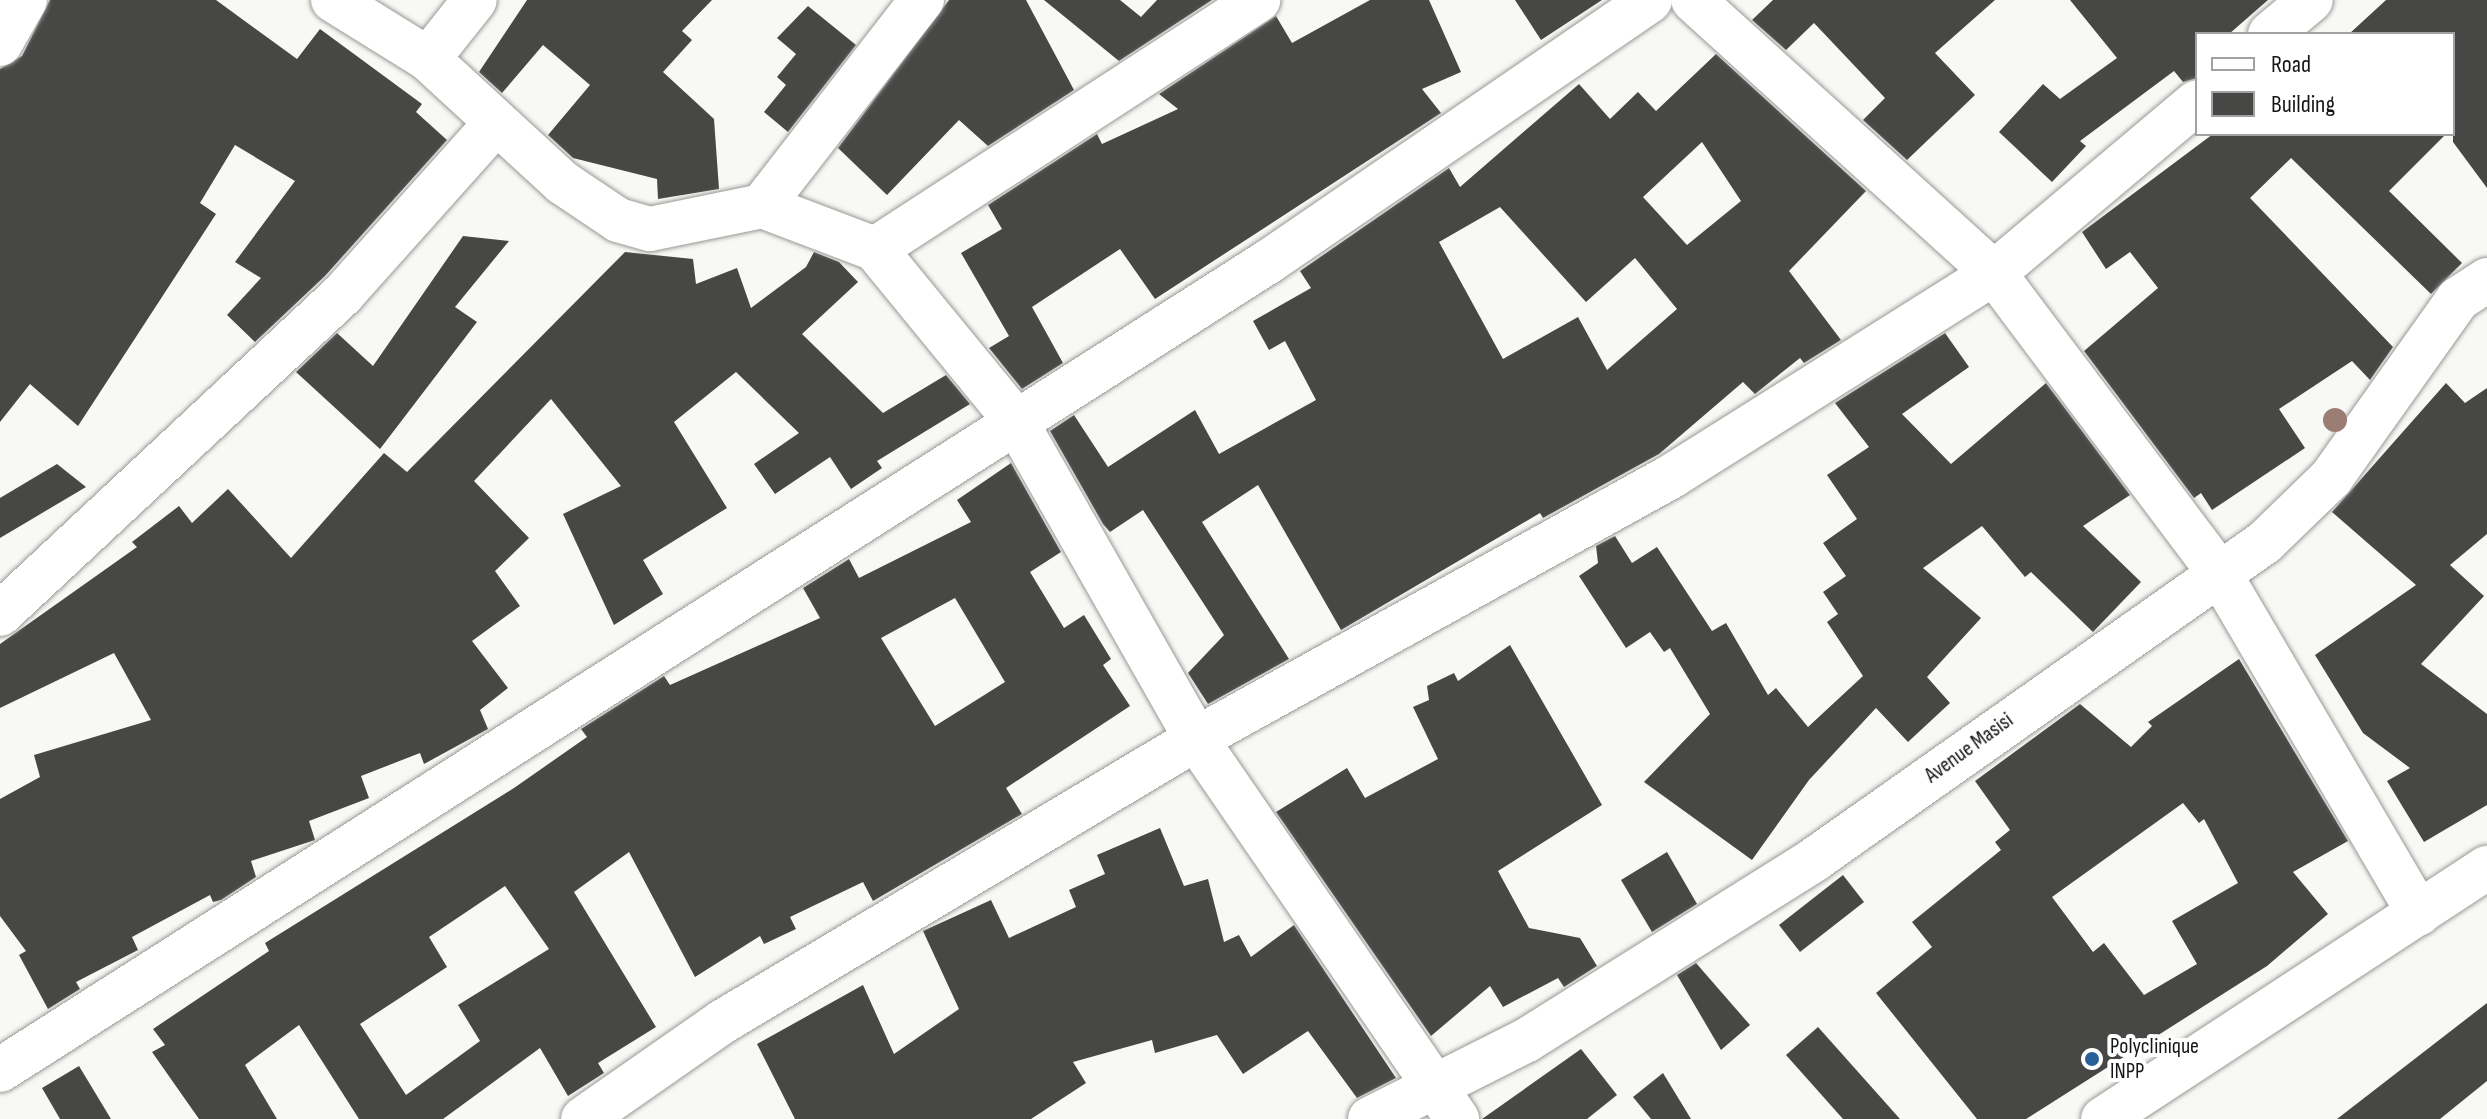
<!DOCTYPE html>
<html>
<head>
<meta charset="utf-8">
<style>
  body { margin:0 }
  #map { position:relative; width:2487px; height:1119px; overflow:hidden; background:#f8f8f5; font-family:"Sofia Sans Condensed",sans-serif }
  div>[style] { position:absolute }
  .building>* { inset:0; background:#474846 }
  .roads { filter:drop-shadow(0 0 2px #989895) drop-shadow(0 0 2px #989895) }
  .minor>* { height:44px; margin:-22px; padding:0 22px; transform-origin:22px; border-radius:22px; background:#fff }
  .trunk>* { height:44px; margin:-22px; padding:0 22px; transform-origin:22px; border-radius:22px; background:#fff }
  .trees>* { width:24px; height:24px; margin:-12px; border-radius:50%; background:#9c7d74 }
  .dots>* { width:22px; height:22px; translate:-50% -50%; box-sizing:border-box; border:4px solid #fff; border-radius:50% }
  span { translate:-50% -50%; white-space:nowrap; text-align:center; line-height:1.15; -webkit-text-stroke:8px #fff; paint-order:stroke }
  .street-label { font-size:22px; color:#151514 }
  .poi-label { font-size:22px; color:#151514 }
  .left { translate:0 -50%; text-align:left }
  .legend { position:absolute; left:2195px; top:32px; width:260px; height:104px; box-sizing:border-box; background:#fff; border:2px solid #a1a1a1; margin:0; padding:10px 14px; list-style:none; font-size:24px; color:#151514 }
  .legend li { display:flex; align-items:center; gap:16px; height:40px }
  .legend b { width:40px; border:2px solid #a1a1a1 }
</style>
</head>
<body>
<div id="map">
  <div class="building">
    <i style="clip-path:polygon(50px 0,216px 0,297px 59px,320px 29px,422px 104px,416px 112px,447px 140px,325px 276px,255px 342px,227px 315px,261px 278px,235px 262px,295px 181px,235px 145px,200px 203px,216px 214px,78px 426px,30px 384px,0 422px,0 69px,22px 56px)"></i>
    <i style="clip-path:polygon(527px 0,712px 0,682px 31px,692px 40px,663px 72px,714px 119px,719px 189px,658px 199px,657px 179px,573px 158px,548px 135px,590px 85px,543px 45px,502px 93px,479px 72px)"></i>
    <i style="clip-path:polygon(949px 0,1026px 0,1074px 90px,988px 146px,959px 120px,887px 195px,838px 148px)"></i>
    <i style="clip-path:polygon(1044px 0,1120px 0,1141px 17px,1157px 0,1212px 0,1119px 61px)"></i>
    <i style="clip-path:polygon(1370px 0,1429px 0,1461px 72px,1422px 89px,1441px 113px,1155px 299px,1120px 249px,1032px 307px,1063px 363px,1022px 389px,989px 348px,1009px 336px,961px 253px,1002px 229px,988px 205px,1097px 134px,1102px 144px,1178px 109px,1159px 94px,1276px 16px,1292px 43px)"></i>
    <i style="clip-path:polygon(1515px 0,1602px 0,1541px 40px)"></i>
    <i style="clip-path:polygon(1773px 0,1995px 0,1935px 53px,1975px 95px,1907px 160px,1863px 120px,1885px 98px,1814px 23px,1786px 50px,1752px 20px)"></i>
    <i style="clip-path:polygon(2070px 0,2268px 0,2229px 34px,2197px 34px,2197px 78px,2183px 82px,2174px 71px,2080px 141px,2086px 146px,2052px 182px,1999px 132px,2043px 84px,2060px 99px,2117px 58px)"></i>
    <i style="clip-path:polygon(2386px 0,2487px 0,2487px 188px,2453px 142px,2453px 34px,2349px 34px)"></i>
    <i style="clip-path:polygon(808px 6px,856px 45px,788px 132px,764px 112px,786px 85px,777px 77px,796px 54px,777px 38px)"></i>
    <i style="clip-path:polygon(evenodd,1716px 54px,1866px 191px,1789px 271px,1841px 340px,1804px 363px,1800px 358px,1755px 394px,1743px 382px,1659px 454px,1543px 518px,1540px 513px,1341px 630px,1258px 485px,1202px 522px,1289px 659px,1208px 704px,1188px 673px,1224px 635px,1143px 510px,1110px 532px,1103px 524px,1050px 431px,1074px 415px,1108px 467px,1195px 410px,1219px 454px,1316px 400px,1285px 341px,1269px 350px,1253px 321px,1311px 288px,1300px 271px,1449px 168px,1460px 187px,1579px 84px,1610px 119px,1638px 92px,1656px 111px,1716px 54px,1702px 142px,1741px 201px,1687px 245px,1643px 197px,1702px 142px,1716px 54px,1500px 207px,1586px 302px,1635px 258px,1677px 309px,1607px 370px,1578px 317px,1503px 359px,1439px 242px,1500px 207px)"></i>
    <i style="clip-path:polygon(2213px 134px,2446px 134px,2389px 191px,2462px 263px,2431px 294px,2291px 158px,2250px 198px,2393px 347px,2370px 380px,2352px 361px,2279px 409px,2305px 448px,2212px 510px,2201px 493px,2194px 498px,2084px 351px,2158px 288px,2130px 252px,2106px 269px,2082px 232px)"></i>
    <i style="clip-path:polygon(463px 236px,509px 241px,455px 307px,477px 322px,380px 449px,296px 372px,337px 333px,373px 366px)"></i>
    <i style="clip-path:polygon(625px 252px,693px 259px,696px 284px,737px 268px,751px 308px,806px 267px,814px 252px,839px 262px,858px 282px,802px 334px,883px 413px,946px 375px,970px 404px,877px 461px,882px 468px,851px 489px,830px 457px,775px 494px,754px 464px,799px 433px,736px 372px,674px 422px,727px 508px,643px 560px,663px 594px,614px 625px,563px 514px,621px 486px,551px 399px,474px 481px,529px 538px,495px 571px,520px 606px,472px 641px,508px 688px,480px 710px,488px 729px,424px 764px,420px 753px,361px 776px,369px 798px,309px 821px,315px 840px,251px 861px,256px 877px,221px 900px,213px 902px,210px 895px,132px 937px,138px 950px,76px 982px,80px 989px,48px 1009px,19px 955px,26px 951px,0 916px,0 799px,40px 777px,34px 755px,151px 720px,114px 653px,0 708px,0 644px,137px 547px,132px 542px,179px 506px,192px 523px,228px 489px,291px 558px,384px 453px,407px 472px)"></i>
    <i style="clip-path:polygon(1945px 333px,1969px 367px,1902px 414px,1951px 464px,2046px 383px,2130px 495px,2083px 526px,2141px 582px,2093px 632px,2031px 572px,2025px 577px,1982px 526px,1923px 568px,1981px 618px,1927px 677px,1950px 703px,1908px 742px,1876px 708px,1809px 780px,1752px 860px,1644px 782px,1710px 714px,1670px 648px,1664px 652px,1650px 632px,1626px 648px,1579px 576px,1598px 563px,1596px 546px,1615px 536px,1632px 563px,1657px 547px,1712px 631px,1726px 623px,1768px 695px,1776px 688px,1808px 727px,1863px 676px,1827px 622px,1838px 614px,1823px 592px,1846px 576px,1823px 543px,1857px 519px,1827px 475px,1869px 447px,1835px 403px)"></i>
    <i style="clip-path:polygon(2446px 383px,2465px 403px,2487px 388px,2487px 534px,2450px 565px,2484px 596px,2421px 664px,2487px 714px,2487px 805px,2424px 842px,2387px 781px,2410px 768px,2363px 733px,2315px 655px,2416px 585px,2332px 512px)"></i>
    <i style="clip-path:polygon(evenodd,1011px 463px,1061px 552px,1030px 572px,1064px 628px,1084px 615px,1111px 659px,1103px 665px,1130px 706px,1006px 788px,1022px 814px,873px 901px,863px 882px,790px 917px,796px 929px,764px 944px,760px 936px,695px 977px,629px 852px,574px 892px,656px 1027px,598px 1063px,604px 1073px,568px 1096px,540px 1048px,443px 1119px,359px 1119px,299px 1025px,245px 1065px,277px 1119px,199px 1119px,152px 1052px,165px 1045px,153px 1029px,269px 951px,265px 943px,514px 788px,587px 737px,581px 729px,664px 676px,670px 685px,820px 618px,803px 588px,849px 559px,859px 578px,971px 522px,957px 500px,1011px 463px,955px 598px,1005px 682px,935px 726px,881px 638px,955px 598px,1011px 463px,505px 886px,549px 949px,458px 1005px,480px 1041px,406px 1095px,360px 1024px,447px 967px,429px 937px,505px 886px)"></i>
    <i style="clip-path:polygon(57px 464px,86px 487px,0 538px,0 498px)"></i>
    <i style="clip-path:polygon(1510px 645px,1602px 805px,1498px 871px,1529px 928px,1580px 938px,1597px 966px,1564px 987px,1558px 978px,1503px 1007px,1490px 986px,1431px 1036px,1276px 812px,1347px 768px,1365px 798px,1438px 759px,1413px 707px,1429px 700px,1427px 686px,1454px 673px,1458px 681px)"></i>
    <i style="clip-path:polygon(evenodd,2239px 659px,2348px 841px,2293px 872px,2328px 914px,2267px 966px,2026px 1119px,1977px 1119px,1876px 993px,1932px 947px,1912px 922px,2001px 850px,1995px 842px,2010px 830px,1975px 781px,2080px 704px,2131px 747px,2152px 726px,2148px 722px,2239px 659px,2183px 803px,2199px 823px,2204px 819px,2238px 883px,2172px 921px,2197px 964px,2144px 995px,2104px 943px,2093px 952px,2052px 897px,2183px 803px)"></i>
    <i style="clip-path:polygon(1160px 828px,1184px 886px,1208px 879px,1224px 942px,1239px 935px,1251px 957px,1294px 925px,1396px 1078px,1357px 1098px,1308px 1031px,1243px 1074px,1217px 1035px,1155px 1053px,1152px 1040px,1073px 1062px,1086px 1083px,1031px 1119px,795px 1119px,757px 1044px,863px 985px,894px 1054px,959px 1009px,923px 931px,991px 900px,1009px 938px,1076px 907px,1069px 890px,1105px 874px,1097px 855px)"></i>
    <i style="clip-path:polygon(1667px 852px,1697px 904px,1652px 932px,1621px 880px)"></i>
    <i style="clip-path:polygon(1843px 875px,1864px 902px,1800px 952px,1779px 925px)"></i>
    <i style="clip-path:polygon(1696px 963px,1750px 1025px,1721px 1050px,1677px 975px)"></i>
    <i style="clip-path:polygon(2487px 1003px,2487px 1081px,2440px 1119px,2337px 1119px)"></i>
    <i style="clip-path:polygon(1818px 1027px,1900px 1119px,1843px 1119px,1786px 1055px)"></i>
    <i style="clip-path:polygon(1581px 1049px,1617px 1095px,1587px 1119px,1482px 1119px)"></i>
    <i style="clip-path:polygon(79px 1066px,111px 1119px,60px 1119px,42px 1088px)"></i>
    <i style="clip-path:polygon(1663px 1073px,1691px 1119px,1651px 1119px,1633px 1097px)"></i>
  </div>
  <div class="roads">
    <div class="minor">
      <i style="left:333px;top:0;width:112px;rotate:31.8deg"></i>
      <i style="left:428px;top:59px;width:183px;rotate:42.6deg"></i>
      <i style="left:563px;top:183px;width:66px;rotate:33.9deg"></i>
      <i style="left:618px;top:220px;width:33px;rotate:16deg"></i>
      <i style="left:650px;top:229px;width:114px;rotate:-11.6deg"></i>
      <i style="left:762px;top:206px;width:121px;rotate:20.8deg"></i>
      <i style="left:875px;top:249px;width:221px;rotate:50.7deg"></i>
      <i style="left:1015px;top:420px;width:367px;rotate:60.4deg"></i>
      <i style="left:1196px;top:739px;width:461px;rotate:55.5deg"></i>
      <i style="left:1693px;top:0;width:406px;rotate:42.2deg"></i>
      <i style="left:1994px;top:273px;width:373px;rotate:53.1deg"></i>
      <i style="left:2218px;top:571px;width:397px;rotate:59.6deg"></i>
      <i style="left:2270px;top:34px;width:53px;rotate:-39.7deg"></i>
      <i style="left:0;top:44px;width:51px;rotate:-60.4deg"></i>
      <i style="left:428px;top:59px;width:75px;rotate:-51.5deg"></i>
      <i style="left:762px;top:206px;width:261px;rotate:-52.2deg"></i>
      <i style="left:875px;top:249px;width:457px;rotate:-33deg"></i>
      <i style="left:0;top:614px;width:469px;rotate:-43deg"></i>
      <i style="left:343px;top:294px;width:228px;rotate:-48.2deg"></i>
      <i style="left:0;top:1070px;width:1504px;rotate:-32.51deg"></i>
      <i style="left:1268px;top:262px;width:463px;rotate:-34.4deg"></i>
      <i style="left:583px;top:1119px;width:169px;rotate:-34.9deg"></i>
      <i style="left:722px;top:1022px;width:552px;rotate:-30.84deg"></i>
      <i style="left:1196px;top:739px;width:544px;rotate:-28.92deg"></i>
      <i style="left:1672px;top:476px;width:381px;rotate:-32.2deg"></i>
      <i style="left:1994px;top:273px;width:265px;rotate:-40.1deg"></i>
      <i style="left:1370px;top:1119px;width:176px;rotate:-26.7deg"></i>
      <i style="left:1527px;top:1040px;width:340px;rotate:-32.1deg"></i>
      <i style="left:1815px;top:859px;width:550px;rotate:-35.16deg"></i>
      <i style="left:2265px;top:542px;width:92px;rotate:-44.1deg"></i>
      <i style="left:2331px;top:478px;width:219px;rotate:-54.6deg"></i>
      <i style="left:2458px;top:299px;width:35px;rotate:-33deg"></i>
    </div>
    <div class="trunk">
      <i style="left:2103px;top:1119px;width:459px;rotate:-33.2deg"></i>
    </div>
  </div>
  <div class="trees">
    <i style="left:2335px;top:420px"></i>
  </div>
  <div class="dots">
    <i style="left:2092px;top:1059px;background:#286198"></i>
  </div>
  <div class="street-label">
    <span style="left:1969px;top:748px;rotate:-36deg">Avenue Masisi</span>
  </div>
  <div class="poi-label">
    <span class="left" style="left:2110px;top:1059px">Polyclinique<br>INPP</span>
  </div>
  <ul class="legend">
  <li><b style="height:10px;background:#fff"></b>Road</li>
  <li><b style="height:22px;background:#474846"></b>Building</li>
  </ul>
</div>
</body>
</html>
